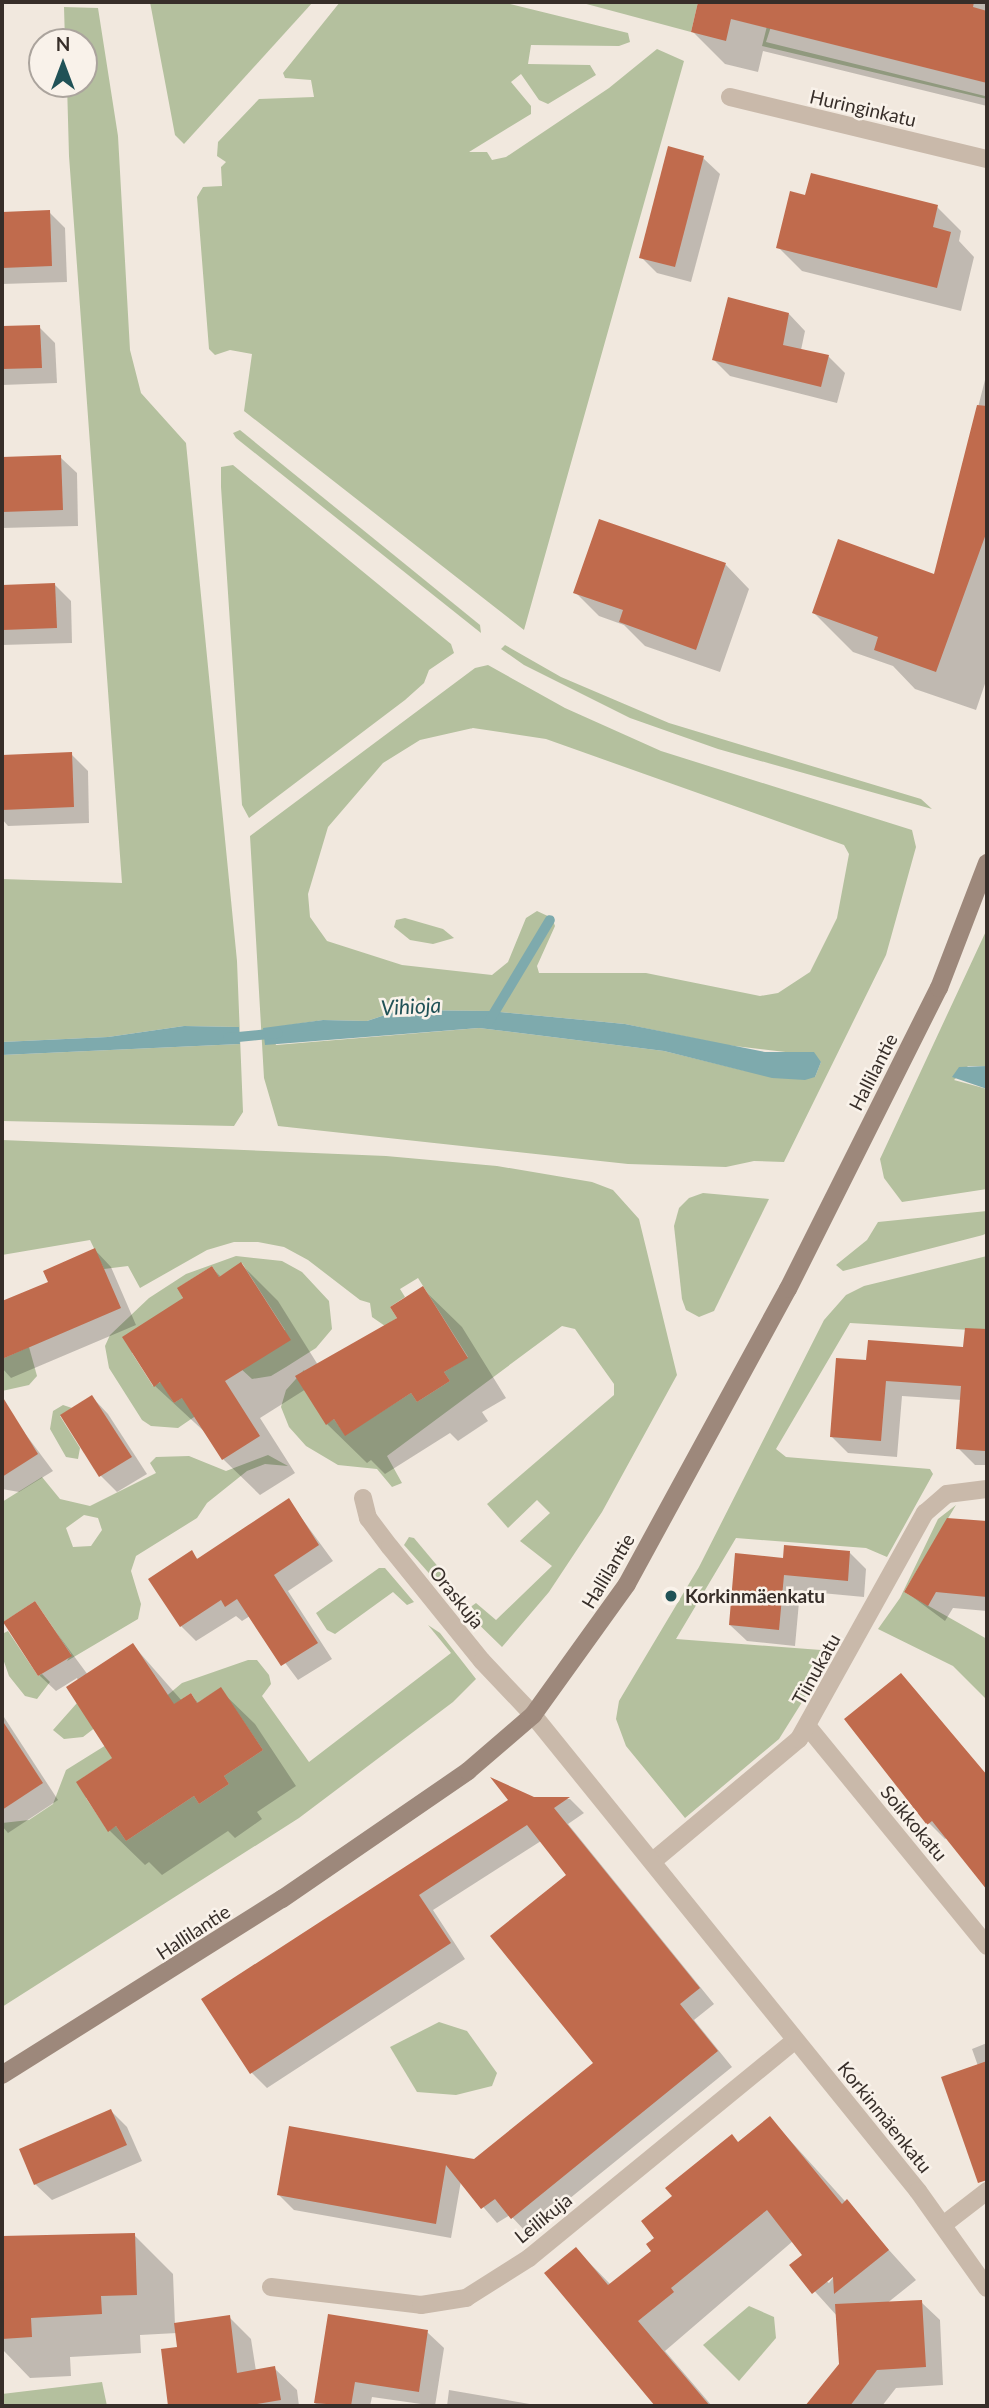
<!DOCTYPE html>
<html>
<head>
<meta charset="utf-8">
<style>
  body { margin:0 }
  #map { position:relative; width:989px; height:2408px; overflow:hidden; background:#f1e8de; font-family:Lato,sans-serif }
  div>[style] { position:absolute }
  .green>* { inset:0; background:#b4c09e }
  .water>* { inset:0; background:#7eaaad }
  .shadow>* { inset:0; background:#0003 }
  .stream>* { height:10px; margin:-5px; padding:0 5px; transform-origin:5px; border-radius:5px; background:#7eaaad }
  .building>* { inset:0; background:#c06b4d }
  .minor>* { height:18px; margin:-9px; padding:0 9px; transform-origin:9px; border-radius:9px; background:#c9b9aa }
  .tertiary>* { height:18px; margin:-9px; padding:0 9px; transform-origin:9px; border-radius:9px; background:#c9b9aa }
  .secondary>* { height:18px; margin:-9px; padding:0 9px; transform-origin:9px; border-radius:9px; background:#9d887b }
  .dots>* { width:19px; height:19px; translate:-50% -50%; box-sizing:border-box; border:4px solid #f9f2ea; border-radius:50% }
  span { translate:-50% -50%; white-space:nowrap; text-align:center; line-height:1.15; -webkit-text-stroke:5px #f9f2ea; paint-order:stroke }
  .street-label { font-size:19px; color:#372e29 }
  .poi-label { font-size:19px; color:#372e29; font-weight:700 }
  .left { translate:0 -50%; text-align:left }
  .water-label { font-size:21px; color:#205257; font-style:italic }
  .frame { position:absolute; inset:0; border:4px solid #372e29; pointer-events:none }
  .north { position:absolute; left:28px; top:28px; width:70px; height:70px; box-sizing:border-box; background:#f9f2ea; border:2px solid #aba49d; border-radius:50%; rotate:0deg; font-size:19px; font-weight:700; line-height:28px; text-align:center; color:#372e29 }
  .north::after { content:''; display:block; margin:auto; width:24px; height:32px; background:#205257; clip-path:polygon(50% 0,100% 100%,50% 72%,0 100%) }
</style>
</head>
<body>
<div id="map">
  <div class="green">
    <i style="clip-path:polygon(150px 2px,313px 2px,184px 144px,175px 135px)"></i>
    <i style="clip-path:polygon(340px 2px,502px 2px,628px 33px,630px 42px,619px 46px,531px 45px,528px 64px,590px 65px,596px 75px,548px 104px,539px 100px,521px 74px,511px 82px,531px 106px,531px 114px,469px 152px,487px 152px,492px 160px,506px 157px,609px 88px,657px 49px,684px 61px,524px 630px,244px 411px,252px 354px,230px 350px,215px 355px,209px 349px,197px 197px,203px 187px,222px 186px,221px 167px,226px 162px,217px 156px,218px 142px,259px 99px,314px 97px,311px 80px,285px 78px,283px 73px)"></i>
    <i style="clip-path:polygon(579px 2px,698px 2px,691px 32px)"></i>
    <i style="clip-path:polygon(773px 2px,779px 2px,766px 42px,985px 96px,987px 90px,987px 99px,762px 46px)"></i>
    <i style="clip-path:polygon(64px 7px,98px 8px,118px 136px,130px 350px,141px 393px,186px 443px,237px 961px,243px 1112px,234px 1126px,2px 1121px,2px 1055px,240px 1044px,239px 1027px,184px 1026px,108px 1037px,2px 1042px,2px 879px,122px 883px,69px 156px,67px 84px,84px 84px,84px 42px,65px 42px)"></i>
    <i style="clip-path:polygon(240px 430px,480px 625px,481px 633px,236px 438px,233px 433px)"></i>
    <i style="clip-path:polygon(233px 465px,451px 644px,454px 653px,429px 670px,424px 683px,405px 700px,249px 818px,242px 805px,221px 487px,221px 467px)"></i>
    <i style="clip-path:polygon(505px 645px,561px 677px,669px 723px,921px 799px,932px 809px,718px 749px,630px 718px,524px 665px,501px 649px)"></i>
    <i style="clip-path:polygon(evenodd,488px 665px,565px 708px,661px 751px,912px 830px,916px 847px,886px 955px,784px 1162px,754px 1161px,726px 1167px,628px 1164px,278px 1126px,264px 1078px,250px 836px,475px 668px,488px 665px,473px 728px,546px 739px,844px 845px,849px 854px,837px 918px,810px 972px,778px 993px,760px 996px,646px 973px,539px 973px,537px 966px,555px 926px,552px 918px,537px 911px,526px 918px,508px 962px,492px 975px,402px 965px,327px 941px,310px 917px,308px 894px,328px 827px,383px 763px,420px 740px,473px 728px,488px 665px,400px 1010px,490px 1011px,625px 1024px,726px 1045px,794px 1053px,821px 1062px,815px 1077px,746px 1071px,664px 1051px,479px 1028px,276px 1045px,270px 1028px,323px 1020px,367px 1021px,400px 1010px)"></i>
    <i style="clip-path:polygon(405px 918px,443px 929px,454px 938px,433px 944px,410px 940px,394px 927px,396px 920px)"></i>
    <i style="clip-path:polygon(987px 929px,987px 1066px,968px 1066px,954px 1080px,987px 1089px,987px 1189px,902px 1202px,884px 1178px,880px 1159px)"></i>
    <i style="clip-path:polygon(2px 1140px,386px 1156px,497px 1166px,592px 1182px,613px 1190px,639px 1219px,677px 1375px,602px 1512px,549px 1592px,502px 1647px,465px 1611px,476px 1603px,496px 1620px,552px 1566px,520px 1541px,550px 1513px,537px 1500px,508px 1528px,487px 1504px,614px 1395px,614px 1384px,575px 1329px,562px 1326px,387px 1456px,402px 1483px,392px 1487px,377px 1469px,338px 1465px,306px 1446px,289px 1427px,281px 1407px,286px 1390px,304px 1370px,326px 1424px,334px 1419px,345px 1435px,411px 1393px,417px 1402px,450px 1381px,444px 1372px,468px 1357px,418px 1278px,400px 1289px,405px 1297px,390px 1307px,397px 1318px,385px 1326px,372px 1317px,370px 1303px,360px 1300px,308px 1260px,284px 1247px,258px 1242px,234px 1242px,207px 1250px,140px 1288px,128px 1266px,104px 1269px,90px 1240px,2px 1255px)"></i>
    <i style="clip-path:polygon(703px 1193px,769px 1199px,714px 1311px,699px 1317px,686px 1310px,682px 1299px,674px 1226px,679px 1208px,689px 1198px)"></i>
    <i style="clip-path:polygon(987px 1211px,987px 1233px,983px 1235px,843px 1271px,836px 1265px,867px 1240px,878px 1222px)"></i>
    <i style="clip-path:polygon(236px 1256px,282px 1261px,302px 1272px,329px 1301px,332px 1329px,316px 1348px,286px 1367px,271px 1376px,252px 1379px,239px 1367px,285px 1330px,242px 1263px,219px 1277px,212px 1266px,178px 1288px,183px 1298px,132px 1353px,153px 1386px,161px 1382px,174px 1403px,210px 1380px,216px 1402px,178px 1428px,151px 1426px,142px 1420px,109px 1368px,105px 1346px,110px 1335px,149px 1298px,186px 1274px)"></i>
    <i style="clip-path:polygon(987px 1256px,987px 1331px,850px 1323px,776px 1449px,786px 1457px,930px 1469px,933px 1474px,887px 1557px,866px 1548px,736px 1538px,676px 1639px,834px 1651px,779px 1739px,685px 1818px,626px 1746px,616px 1719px,619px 1701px,699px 1567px,824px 1320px,846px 1295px,864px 1286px)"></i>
    <i style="clip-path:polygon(29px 1347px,37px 1376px,29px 1385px,2px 1391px,2px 1359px)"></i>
    <i style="clip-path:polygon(63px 1405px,72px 1408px,60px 1416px,80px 1448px,78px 1459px,66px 1457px,50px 1429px,53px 1411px)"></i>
    <i style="clip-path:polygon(evenodd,268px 1455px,288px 1466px,265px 1464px,247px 1471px,207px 1503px,197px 1518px,136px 1556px,131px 1571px,141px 1604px,138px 1619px,67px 1661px,71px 1654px,35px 1601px,2px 1623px,2px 1502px,42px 1477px,60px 1499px,90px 1506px,156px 1473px,150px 1463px,156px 1457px,189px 1456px,226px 1471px,268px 1455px,84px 1515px,98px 1518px,102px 1530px,91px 1546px,73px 1547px,66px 1528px,84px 1515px)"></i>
    <i style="clip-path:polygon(956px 1505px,904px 1592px,987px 1639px,987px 1700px,953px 1666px,878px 1629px,900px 1598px,938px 1519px)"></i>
    <i style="clip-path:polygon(409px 1537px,414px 1538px,445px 1575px,435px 1580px,404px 1545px)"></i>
    <i style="clip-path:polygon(379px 1568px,385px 1568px,414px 1602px,407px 1605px,393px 1592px,335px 1634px,327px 1630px,316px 1613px)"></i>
    <i style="clip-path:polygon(428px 1625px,440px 1633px,476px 1679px,453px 1702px,299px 1818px,2px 2007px,2px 1823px,29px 1820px,53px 1804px,66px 1770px,119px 1737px,126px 1749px,84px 1777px,86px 1798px,108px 1831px,116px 1826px,126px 1841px,194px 1796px,199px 1804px,229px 1784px,224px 1776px,263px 1750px,221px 1688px,197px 1703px,191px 1693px,172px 1706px,157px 1704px,182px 1683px,248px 1660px,257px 1660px,269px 1675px,271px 1684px,262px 1696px,309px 1762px,451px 1653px)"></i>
    <i style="clip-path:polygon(8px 1631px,38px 1676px,42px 1674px,50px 1682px,37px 1699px,25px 1696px,9px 1676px,2px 1656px,2px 1634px)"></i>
    <i style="clip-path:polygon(155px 1675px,154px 1682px,83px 1737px,64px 1739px,53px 1730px,77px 1703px,88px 1719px)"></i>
    <i style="clip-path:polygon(439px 2022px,467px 2031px,497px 2073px,492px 2086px,456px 2095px,417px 2092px,390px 2047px)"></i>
    <i style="clip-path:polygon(749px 2306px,774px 2317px,776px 2338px,739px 2381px,703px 2345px)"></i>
    <i style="clip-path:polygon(102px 2382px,107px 2406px,2px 2406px,2px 2394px)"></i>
  </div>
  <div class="water">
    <i style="clip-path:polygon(400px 1010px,490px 1011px,625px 1024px,765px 1052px,814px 1052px,821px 1062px,815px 1077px,805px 1080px,772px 1078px,664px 1051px,479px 1028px,265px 1045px,263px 1028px,323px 1020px,367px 1021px)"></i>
    <i style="clip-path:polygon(184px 1026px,239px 1027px,240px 1044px,2px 1055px,2px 1042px,108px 1037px)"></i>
    <i style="clip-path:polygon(987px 1066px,987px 1089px,952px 1077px,959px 1067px)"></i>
  </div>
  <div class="shadow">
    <i style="clip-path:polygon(700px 2px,986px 2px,987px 106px,763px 51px,758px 72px,725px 64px,693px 32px)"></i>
    <i style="clip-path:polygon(703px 158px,720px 174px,691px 282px,657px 273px,641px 257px)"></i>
    <i style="clip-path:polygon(806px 197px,937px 207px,961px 231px,959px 241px,974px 257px,961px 311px,802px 271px,778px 247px)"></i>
    <i style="clip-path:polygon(49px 212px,65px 228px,67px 282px,2px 284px,2px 214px)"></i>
    <i style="clip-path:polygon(789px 314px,805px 331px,801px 350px,828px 356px,845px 373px,837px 403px,730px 376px,714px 360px)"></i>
    <i style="clip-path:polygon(39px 327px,55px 343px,57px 383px,2px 385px,2px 328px)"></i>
    <i style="clip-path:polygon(987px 372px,987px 678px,976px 710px,915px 689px,893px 666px,853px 652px,814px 613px,935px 576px)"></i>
    <i style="clip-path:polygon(60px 457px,77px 473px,78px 526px,2px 528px,2px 459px)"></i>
    <i style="clip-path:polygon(600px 521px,726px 565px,749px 589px,720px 672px,645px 646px,624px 625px,599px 616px,575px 592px)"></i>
    <i style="clip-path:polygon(55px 585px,71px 601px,72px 643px,2px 645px,2px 586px)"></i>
    <i style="clip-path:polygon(71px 754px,88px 771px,89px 823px,8px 826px,2px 819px,2px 756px)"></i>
    <i style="clip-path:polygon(95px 1250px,111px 1267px,136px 1325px,11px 1378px,2px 1368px,2px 1303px,50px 1282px)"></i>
    <i style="clip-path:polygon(241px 1264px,278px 1301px,318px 1365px,400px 1318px,422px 1288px,462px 1327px,506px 1398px,482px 1412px,488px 1421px,458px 1441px,450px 1433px,385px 1474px,371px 1460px,367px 1463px,327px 1424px,306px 1389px,260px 1418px,295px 1473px,260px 1495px,223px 1459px,208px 1435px,155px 1386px,186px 1298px,212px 1268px,221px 1277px)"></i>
    <i style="clip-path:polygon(870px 1341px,987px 1350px,987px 1465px,975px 1465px,958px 1448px,962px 1400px,902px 1396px,897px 1457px,848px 1453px,832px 1437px,868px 1362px)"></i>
    <i style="clip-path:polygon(92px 1397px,108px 1414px,147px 1474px,117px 1492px,101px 1476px,62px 1416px)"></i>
    <i style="clip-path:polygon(18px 1424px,53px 1471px,19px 1492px,2px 1489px,2px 1434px)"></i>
    <i style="clip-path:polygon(289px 1501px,333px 1561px,288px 1591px,332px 1659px,298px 1680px,250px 1616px,242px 1621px,236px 1616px,196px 1641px,181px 1626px,191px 1553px,199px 1560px)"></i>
    <i style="clip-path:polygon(948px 1520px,987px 1523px,987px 1611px,953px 1608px,945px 1621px,906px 1592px)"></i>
    <i style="clip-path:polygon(850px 1553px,866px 1569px,864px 1597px,800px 1591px,795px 1646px,747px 1641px,730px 1625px,784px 1559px)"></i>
    <i style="clip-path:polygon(39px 1609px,88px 1675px,133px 1645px,182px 1701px,191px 1695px,199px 1704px,220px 1690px,255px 1724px,296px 1786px,257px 1812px,262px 1819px,235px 1838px,228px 1831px,162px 1875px,149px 1862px,145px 1865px,110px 1831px,78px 1783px,115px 1758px,77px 1678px,56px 1691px,39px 1675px)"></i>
    <i style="clip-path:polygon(901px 1675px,987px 1777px,987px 1887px,948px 1837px,945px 1839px,929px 1823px)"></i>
    <i style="clip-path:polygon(2px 1714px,58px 1800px,8px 1833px,2px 1826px)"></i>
    <i style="clip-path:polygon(533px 1799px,570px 1799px,584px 1813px,568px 1824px,714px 2004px,694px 2020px,732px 2067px,527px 2233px,510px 2215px,497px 2223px,461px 2181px,451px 2238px,294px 2210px,279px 2195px,290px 2128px,474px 2161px,595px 2063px,568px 1876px,541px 1841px,433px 1910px,465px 1959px,267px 2088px,252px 2073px,204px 2000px)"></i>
    <i style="clip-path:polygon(987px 2043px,987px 2163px,984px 2164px,978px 2066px,972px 2049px)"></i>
    <i style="clip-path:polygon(111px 2111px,127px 2127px,142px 2161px,52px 2200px,35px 2184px)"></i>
    <i style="clip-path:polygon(evenodd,770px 2118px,916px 2280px,886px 2304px,921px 2302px,940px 2320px,943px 2385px,896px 2388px,882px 2406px,807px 2406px,840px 2364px,838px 2317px,791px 2265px,804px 2255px,793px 2241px,665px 2351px,712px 2406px,657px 2406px,546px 2274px,576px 2249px,611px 2285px,653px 2251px,738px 2144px,770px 2118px,839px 2270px,829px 2283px,826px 2281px,839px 2270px)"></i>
    <i style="clip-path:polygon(134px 2235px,173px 2274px,175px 2325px,229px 2317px,251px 2339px,256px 2371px,274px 2368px,297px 2390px,299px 2406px,170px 2406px,163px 2350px,179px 2349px,177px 2333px,140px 2335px,141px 2353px,70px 2357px,71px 2376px,30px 2378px,2px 2349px,2px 2239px)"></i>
    <i style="clip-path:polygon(330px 2316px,427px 2332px,444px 2348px,435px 2406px,372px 2397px,370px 2406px,315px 2406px)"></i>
    <i style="clip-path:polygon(449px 2390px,541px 2406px,447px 2406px)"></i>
  </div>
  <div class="stream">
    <i style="left:488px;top:1023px;width:120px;rotate:-59deg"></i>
    <i style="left:228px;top:1038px;width:50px;rotate:-5.7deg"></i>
  </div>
  <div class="building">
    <i style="clip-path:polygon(698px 2px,974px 2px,973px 7px,987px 11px,987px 83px,731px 19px,726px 41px,691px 32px)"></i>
    <i style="clip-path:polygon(668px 146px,704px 156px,675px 267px,639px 258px)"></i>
    <i style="clip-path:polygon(811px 173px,938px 205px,933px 227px,951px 232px,937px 288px,776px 248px,790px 191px,805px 195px)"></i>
    <i style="clip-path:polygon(50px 210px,52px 266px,2px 268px,2px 212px)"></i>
    <i style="clip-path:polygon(728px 297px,789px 313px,783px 345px,829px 355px,821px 387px,712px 360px)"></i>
    <i style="clip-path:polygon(40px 325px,42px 368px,2px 369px,2px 326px)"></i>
    <i style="clip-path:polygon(977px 405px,987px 406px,987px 531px,936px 672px,874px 650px,878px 637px,812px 613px,838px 539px,934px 574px)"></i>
    <i style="clip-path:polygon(61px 455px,63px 510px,2px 512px,2px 457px)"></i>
    <i style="clip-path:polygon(599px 519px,726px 563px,696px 650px,619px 622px,623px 610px,573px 593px)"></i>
    <i style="clip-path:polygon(55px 583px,57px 628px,3px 630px,2px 585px)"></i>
    <i style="clip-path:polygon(72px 752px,74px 807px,2px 810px,2px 755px)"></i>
    <i style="clip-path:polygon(95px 1248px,121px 1308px,2px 1359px,2px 1301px,48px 1282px,43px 1271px)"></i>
    <i style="clip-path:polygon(241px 1262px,291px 1340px,225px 1381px,260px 1436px,222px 1460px,182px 1398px,174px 1403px,160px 1382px,154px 1387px,122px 1337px,183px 1298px,177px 1288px,212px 1266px,219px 1277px)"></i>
    <i style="clip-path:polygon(423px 1286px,468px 1358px,444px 1372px,450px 1381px,417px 1402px,411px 1393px,345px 1436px,334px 1419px,326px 1425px,295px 1376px,397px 1318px,390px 1307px)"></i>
    <i style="clip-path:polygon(965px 1328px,987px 1329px,985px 1451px,956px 1449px,961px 1386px,886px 1381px,881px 1441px,830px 1437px,836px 1358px,866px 1360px,868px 1340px,963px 1347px)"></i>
    <i style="clip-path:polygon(92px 1395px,132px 1457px,99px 1477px,60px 1415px)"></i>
    <i style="clip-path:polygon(2px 1396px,38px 1454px,2px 1477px)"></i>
    <i style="clip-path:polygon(289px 1498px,319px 1545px,274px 1575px,318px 1643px,281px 1666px,237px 1599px,225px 1607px,221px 1600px,180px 1627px,148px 1579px,192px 1550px,197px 1559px)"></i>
    <i style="clip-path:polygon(947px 1518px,987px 1521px,987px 1597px,936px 1592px,928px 1606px,904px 1592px)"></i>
    <i style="clip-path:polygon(784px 1545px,850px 1551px,848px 1581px,784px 1575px,779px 1630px,729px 1625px,735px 1553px,783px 1558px)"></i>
    <i style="clip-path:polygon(35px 1601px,72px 1656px,38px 1676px,3px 1622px)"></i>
    <i style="clip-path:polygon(133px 1643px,174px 1704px,191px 1693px,197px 1703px,221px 1687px,263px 1750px,224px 1776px,229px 1784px,199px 1804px,194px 1796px,126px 1841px,116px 1826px,108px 1832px,76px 1782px,112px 1758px,66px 1687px)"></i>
    <i style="clip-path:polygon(901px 1673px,987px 1775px,987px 1890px,932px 1821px,927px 1825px,844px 1719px)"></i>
    <i style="clip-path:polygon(2px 1720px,43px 1783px,2px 1810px)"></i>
    <i style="clip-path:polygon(490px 1777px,534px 1797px,570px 1797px,554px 1808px,700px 1988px,680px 2004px,718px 2051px,511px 2219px,495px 2199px,481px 2209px,446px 2165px,436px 2224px,277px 2195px,289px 2126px,474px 2159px,593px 2063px,490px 1936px,566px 1875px,527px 1825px,419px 1895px,451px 1943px,250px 2074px,201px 1999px,508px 1800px)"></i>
    <i style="clip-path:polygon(987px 2061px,987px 2180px,978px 2183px,941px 2077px)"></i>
    <i style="clip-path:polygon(111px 2109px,127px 2145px,34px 2185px,19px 2149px)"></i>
    <i style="clip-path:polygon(770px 2116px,842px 2204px,847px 2199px,889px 2250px,834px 2294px,833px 2277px,812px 2294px,789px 2265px,802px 2255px,767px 2210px,671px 2288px,674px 2292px,638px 2321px,710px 2406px,655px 2406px,544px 2273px,576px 2247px,608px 2285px,651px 2251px,646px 2244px,654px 2238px,641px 2221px,672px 2196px,665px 2188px,732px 2134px,738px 2142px)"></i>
    <i style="clip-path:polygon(135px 2233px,137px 2295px,101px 2296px,102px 2314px,31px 2318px,32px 2337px,2px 2339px,2px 2236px)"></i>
    <i style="clip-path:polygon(922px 2300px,926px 2367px,877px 2370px,850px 2406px,805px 2406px,839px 2364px,835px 2304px)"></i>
    <i style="clip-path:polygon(328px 2314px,428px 2330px,419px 2392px,355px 2382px,351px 2406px,314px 2403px)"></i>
    <i style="clip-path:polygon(230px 2315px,237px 2373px,275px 2366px,281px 2400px,244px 2406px,168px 2406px,161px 2349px,177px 2347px,174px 2323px)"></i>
  </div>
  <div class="minor">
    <i style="left:730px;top:97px;width:264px;rotate:13.6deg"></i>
    <i style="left:363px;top:1498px;width:21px;rotate:76deg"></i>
    <i style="left:368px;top:1518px;width:36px;rotate:53deg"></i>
    <i style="left:390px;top:1547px;width:146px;rotate:51.1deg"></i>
    <i style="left:482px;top:1661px;width:74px;rotate:46.6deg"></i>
    <i style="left:808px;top:1727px;width:283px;rotate:50.7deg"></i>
    <i style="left:653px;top:1861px;width:190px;rotate:-39.9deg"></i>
    <i style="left:799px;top:1739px;width:259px;rotate:-60.9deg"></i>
    <i style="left:925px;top:1513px;width:29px;rotate:-41deg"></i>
    <i style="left:947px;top:1494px;width:40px;rotate:-7.1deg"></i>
    <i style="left:943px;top:2225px;width:56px;rotate:-37.7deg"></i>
    <i style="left:271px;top:2287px;width:151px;rotate:6.8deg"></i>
    <i style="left:421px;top:2305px;width:46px;rotate:-8.8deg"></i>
    <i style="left:466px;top:2298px;width:75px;rotate:-32.4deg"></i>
    <i style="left:529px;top:2258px;width:344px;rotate:-39.3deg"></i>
  </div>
  <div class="tertiary">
    <i style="left:533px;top:1715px;width:612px;rotate:51.03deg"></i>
    <i style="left:918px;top:2191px;width:119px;rotate:54.6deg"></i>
  </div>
  <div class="secondary">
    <i style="left:2px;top:2075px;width:331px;rotate:-32.2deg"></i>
    <i style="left:282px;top:1899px;width:226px;rotate:-34.5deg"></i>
    <i style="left:468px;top:1771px;width:86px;rotate:-40.7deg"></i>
    <i style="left:533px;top:1715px;width:161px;rotate:-54.3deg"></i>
    <i style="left:627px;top:1584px;width:336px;rotate:-61.4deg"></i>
    <i style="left:788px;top:1289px;width:337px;rotate:-63.4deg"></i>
    <i style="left:939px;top:988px;width:134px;rotate:-69deg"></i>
  </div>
  <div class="dots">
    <i style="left:671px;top:1596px;background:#205257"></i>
  </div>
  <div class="street-label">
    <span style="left:863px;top:108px;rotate:13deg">Huringinkatu</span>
    <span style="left:873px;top:1072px;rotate:-63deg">Hallilantie</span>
    <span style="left:608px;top:1571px;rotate:-59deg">Hallilantie</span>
    <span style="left:457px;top:1597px;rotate:51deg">Oraskuja</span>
    <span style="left:816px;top:1669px;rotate:-61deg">Tiinukatu</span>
    <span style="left:914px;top:1823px;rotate:50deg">Soikkokatu</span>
    <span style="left:193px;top:1932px;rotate:-33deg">Hallilantie</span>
    <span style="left:885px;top:2117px;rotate:51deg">Korkinmäenkatu</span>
    <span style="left:543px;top:2218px;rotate:-39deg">Leilikuja</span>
  </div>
  <div class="poi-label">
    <span class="left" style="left:685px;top:1596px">Korkinmäenkatu</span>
  </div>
  <div class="water-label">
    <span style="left:411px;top:1006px;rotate:-3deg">Vihioja</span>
  </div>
  <div class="frame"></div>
  <div class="north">N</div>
</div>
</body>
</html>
